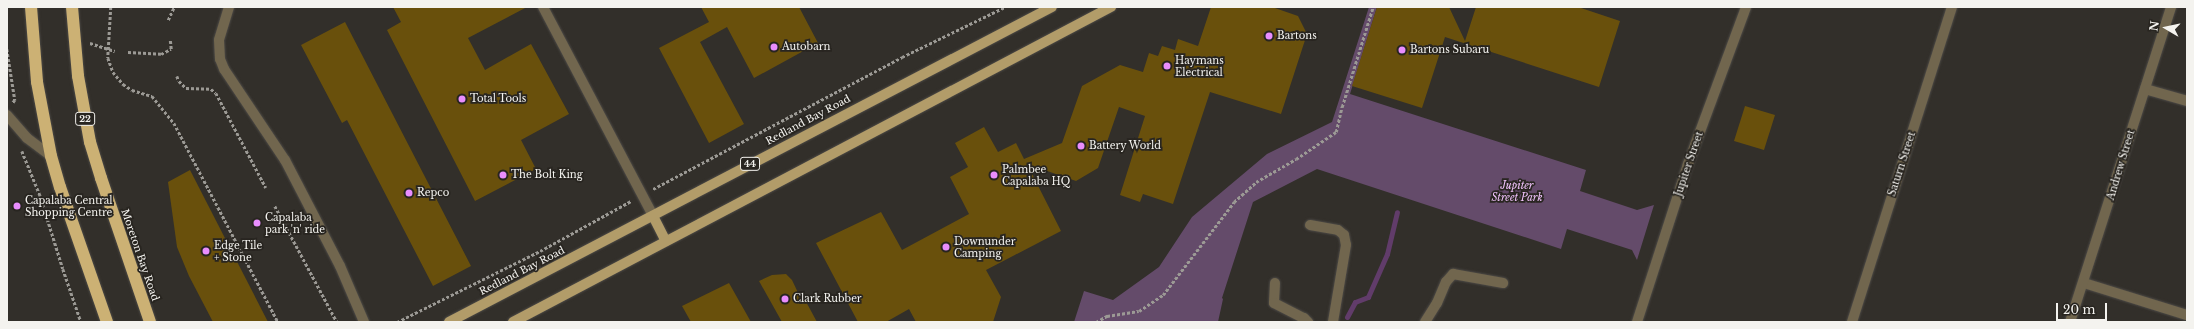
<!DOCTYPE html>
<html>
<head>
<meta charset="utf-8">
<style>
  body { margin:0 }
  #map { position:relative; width:2194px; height:329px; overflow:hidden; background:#322f2a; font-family:"Libre Baskerville",serif }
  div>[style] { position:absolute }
  .green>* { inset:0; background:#644b6a }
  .stream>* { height:5px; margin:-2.5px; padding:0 2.5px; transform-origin:2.5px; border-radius:2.5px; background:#613c6a }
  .building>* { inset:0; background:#69500c }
  .path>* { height:2.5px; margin-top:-1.25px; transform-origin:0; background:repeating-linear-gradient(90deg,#9c9a95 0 3px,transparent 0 5px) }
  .roads { filter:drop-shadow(0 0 1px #4d4a46) drop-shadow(0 0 1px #4d4a46) }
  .minor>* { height:10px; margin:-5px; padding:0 5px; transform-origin:5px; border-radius:5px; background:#71664e }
  .major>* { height:10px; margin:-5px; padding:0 5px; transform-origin:5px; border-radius:5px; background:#b29c69 }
  .highway>* { height:12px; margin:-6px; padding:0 6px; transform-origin:6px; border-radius:6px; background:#ccb174 }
  .dots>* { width:11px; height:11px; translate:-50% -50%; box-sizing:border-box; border:2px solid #282520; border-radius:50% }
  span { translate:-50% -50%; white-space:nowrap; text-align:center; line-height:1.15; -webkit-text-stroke:3.5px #282520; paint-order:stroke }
  .shield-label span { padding:1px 3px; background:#282520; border:1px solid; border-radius:3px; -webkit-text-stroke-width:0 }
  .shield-label { font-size:9px; color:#f4f3ef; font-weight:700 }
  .poi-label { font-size:10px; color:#f4f3ef }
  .left { translate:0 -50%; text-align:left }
  .street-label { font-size:10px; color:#f4f3ef }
  .park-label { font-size:10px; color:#f3c4fe; font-style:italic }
  .frame { position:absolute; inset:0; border:8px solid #f4f3ef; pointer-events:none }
  .north { position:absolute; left:2146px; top:8px; width:40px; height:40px; -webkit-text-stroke:3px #282520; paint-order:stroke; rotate:279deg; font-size:11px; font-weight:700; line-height:16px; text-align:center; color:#f4f3ef }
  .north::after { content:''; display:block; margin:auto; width:14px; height:18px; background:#f4f3ef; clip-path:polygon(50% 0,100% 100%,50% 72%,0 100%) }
  .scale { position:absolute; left:2056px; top:303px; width:51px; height:18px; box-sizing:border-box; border:2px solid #f4f3ef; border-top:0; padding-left:5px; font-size:12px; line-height:14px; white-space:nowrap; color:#f4f3ef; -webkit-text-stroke:3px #282520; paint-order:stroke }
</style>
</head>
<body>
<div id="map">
  <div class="green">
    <i style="clip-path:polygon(1369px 7px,1377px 7px,1350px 94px,1586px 170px,1580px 191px,1637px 210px,1654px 205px,1637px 260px,1632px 250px,1567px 229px,1561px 249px,1317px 169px,1253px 202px,1222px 298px,1223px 299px,1218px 322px,1074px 322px,1084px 291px,1113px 300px,1159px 267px,1192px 217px,1267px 154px,1332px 122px)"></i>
  </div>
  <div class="stream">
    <i style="left:1347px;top:317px;width:17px;rotate:-62deg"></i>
    <i style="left:1355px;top:302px;width:14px;rotate:-21deg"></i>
    <i style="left:1368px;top:297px;width:47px;rotate:-66.2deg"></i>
    <i style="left:1387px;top:254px;width:43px;rotate:-76.6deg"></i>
  </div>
  <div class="building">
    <i style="clip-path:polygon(393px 7px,527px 7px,468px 38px,485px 70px,531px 44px,569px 114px,521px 140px,536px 169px,475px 201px,387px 30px,401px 22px)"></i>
    <i style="clip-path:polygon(701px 7px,799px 7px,818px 43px,754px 78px,727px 27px,700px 42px,744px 124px,709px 143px,659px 48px,709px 22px)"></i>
    <i style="clip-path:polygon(1211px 7px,1272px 7px,1298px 16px,1307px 34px,1281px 114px,1210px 92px,1173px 204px,1143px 194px,1140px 202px,1120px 195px,1145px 116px,1119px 107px,1098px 168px,1076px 181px,1027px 164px,1061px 231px,986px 270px,1001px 297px,993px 322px,916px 322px,909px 309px,886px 322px,858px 322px,816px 243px,881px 212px,902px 250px,969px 214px,950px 177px,968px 167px,955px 143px,984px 127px,998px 152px,1016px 143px,1024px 159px,1062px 143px,1082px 86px,1120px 65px,1143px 72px,1149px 53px,1158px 56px,1162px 46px,1175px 50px,1178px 39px,1198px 46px)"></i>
    <i style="clip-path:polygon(1377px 7px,1449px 7px,1465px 41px,1476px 7px,1578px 7px,1620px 21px,1599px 87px,1445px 37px,1422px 108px,1352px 86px)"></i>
    <i style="clip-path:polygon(345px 22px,471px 266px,433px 286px,347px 120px,342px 123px,301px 45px)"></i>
    <i style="clip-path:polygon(1745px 106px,1775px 115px,1764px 150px,1734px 141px)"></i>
    <i style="clip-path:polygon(190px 170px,268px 322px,213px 322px,189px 276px,177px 247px,168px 182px)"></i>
    <i style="clip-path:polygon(786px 274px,792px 280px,801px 299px,804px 298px,817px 322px,782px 322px,759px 281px,772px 275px)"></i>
    <i style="clip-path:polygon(729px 283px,751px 322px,691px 322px,682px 306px)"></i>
  </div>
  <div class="path">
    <i style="left:111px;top:7px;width:51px;rotate:93.4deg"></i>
    <i style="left:108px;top:58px;width:15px;rotate:70deg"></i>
    <i style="left:113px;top:72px;width:16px;rotate:50deg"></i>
    <i style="left:123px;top:84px;width:11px;rotate:34deg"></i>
    <i style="left:132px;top:90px;width:21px;rotate:17deg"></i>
    <i style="left:152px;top:96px;width:35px;rotate:51deg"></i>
    <i style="left:174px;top:123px;width:225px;rotate:62.4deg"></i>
    <i style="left:168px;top:20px;width:14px;rotate:-65deg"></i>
    <i style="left:90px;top:43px;width:26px;rotate:18deg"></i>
    <i style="left:7px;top:49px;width:52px;rotate:81.1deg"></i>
    <i style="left:15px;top:100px;width:4px;rotate:124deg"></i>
    <i style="left:128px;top:52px;width:33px;rotate:3deg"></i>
    <i style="left:161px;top:54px;width:11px;rotate:-27deg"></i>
    <i style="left:171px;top:49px;width:10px;rotate:-96deg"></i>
    <i style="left:177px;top:76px;width:5px;rotate:68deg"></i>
    <i style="left:179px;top:81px;width:10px;rotate:45deg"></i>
    <i style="left:186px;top:88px;width:25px;rotate:2deg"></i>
    <i style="left:211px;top:89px;width:6px;rotate:39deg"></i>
    <i style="left:216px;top:93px;width:107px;rotate:62.2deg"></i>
    <i style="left:22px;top:151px;width:48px;rotate:67.8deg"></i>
    <i style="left:40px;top:195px;width:77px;rotate:72.7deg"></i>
    <i style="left:63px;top:269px;width:56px;rotate:71.2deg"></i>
    <i style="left:653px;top:189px;width:282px;rotate:-27.9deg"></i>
    <i style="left:902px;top:57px;width:114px;rotate:-25.9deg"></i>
    <i style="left:275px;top:206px;width:132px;rotate:61.9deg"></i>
    <i style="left:397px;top:322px;width:160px;rotate:-26.4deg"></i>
    <i style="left:540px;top:251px;width:104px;rotate:-28.8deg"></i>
    <i style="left:1096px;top:322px;width:13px;rotate:-29deg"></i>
    <i style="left:1107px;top:316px;width:32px;rotate:-9deg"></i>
    <i style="left:1139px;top:311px;width:29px;rotate:-34deg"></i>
    <i style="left:1163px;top:295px;width:117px;rotate:-52.6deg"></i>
    <i style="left:1234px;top:202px;width:30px;rotate:-42deg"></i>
    <i style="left:1256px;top:182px;width:46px;rotate:-29.9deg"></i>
    <i style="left:1296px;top:159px;width:48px;rotate:-34deg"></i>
    <i style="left:1336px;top:132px;width:26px;rotate:-77deg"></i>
    <i style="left:1342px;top:107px;width:105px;rotate:-72.8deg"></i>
  </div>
  <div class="roads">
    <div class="minor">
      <i style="left:229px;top:7px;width:34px;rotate:107deg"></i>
      <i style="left:219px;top:40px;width:19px;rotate:87deg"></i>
      <i style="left:220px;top:59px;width:11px;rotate:68deg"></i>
      <i style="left:224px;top:69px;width:110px;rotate:56.2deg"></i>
      <i style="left:285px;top:160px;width:119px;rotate:62.6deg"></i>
      <i style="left:340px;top:266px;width:61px;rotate:66.8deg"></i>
      <i style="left:543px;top:7px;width:236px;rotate:62.2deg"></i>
      <i style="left:2145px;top:89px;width:44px;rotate:15.9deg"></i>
      <i style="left:7px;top:115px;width:30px;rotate:49deg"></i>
      <i style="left:27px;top:138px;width:30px;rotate:37deg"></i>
      <i style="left:1310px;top:225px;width:28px;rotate:10deg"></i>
      <i style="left:1338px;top:230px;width:8px;rotate:40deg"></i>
      <i style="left:1344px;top:235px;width:10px;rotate:79deg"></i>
      <i style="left:1346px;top:245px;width:78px;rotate:99.6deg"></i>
      <i style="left:1275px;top:283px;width:20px;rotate:93deg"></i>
      <i style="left:1274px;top:303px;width:34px;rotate:27deg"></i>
      <i style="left:1304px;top:318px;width:6px;rotate:45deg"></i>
      <i style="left:2084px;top:283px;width:108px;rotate:17.3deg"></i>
      <i style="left:1425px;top:322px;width:22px;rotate:-58deg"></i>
      <i style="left:1437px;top:303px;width:23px;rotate:-67deg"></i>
      <i style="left:1446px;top:282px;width:11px;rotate:-49deg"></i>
      <i style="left:1453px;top:274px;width:51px;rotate:10.2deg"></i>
      <i style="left:1637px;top:322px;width:166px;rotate:-72.1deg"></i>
      <i style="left:1688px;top:164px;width:167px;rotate:-69.7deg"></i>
      <i style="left:1852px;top:322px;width:330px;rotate:-72.4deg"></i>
      <i style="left:2070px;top:322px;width:331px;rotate:-72.2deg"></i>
    </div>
    <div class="major">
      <i style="left:653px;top:216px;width:28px;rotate:63deg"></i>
      <i style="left:449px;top:322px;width:680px;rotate:-27.58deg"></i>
      <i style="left:513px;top:322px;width:676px;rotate:-27.78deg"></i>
    </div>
    <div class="highway">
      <i style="left:31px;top:7px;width:75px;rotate:85.4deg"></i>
      <i style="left:37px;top:82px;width:75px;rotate:79.3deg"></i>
      <i style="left:51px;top:156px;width:32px;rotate:74deg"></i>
      <i style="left:60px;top:187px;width:143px;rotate:70.8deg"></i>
      <i style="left:72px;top:7px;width:69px;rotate:85deg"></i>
      <i style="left:78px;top:76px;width:67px;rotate:79.7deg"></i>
      <i style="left:90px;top:142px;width:38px;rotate:73deg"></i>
      <i style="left:101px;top:178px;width:152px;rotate:71.2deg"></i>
    </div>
  </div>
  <div class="dots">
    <i style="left:1269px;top:36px;background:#e98dfe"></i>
    <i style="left:774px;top:47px;background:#e98dfe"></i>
    <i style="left:1402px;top:50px;background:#e98dfe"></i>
    <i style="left:1167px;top:66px;background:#e98dfe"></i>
    <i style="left:462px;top:99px;background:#e98dfe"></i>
    <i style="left:1081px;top:146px;background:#e98dfe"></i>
    <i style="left:503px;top:175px;background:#e98dfe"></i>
    <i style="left:994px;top:175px;background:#e98dfe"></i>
    <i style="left:409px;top:193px;background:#e98dfe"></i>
    <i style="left:17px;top:206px;background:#e98dfe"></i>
    <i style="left:257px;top:223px;background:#e98dfe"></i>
    <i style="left:946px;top:247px;background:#e98dfe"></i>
    <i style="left:206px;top:251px;background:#e98dfe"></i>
    <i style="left:785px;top:299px;background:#e98dfe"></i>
  </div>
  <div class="shield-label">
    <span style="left:85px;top:119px">22</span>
    <span style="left:750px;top:164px">44</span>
  </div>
  <div class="poi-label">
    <span class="left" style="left:1277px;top:36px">Bartons</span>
    <span class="left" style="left:782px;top:47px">Autobarn</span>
    <span class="left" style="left:1410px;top:50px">Bartons Subaru</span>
    <span class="left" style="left:1175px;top:66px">Haymans<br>Electrical</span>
    <span class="left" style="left:470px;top:99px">Total Tools</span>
    <span class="left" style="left:1089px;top:146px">Battery World</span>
    <span class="left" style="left:1002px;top:175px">Palmbee<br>Capalaba HQ</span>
    <span class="left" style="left:511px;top:175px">The Bolt King</span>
    <span class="left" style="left:417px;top:193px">Repco</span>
    <span class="left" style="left:25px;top:206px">Capalaba Central<br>Shopping Centre</span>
    <span class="left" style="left:265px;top:223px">Capalaba<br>park 'n' ride</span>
    <span class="left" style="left:954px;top:247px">Downunder<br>Camping</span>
    <span class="left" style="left:214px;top:251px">Edge Tile<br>+ Stone</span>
    <span class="left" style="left:793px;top:299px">Clark Rubber</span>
  </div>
  <div class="street-label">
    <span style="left:808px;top:120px;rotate:-28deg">Redland Bay Road</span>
    <span style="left:1689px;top:164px;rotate:-71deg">Jupiter Street</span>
    <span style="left:1902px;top:164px;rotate:-72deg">Saturn Street</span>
    <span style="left:2121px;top:165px;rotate:-73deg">Andrew Street</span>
    <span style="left:140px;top:255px;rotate:71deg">Moreton Bay Road</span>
    <span style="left:522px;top:271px;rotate:-27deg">Redland Bay Road</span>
  </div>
  <div class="park-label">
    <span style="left:1517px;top:191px">Jupiter<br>Street Park</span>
  </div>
  <div class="frame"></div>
  <div class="north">N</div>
  <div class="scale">20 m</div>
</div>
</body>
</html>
